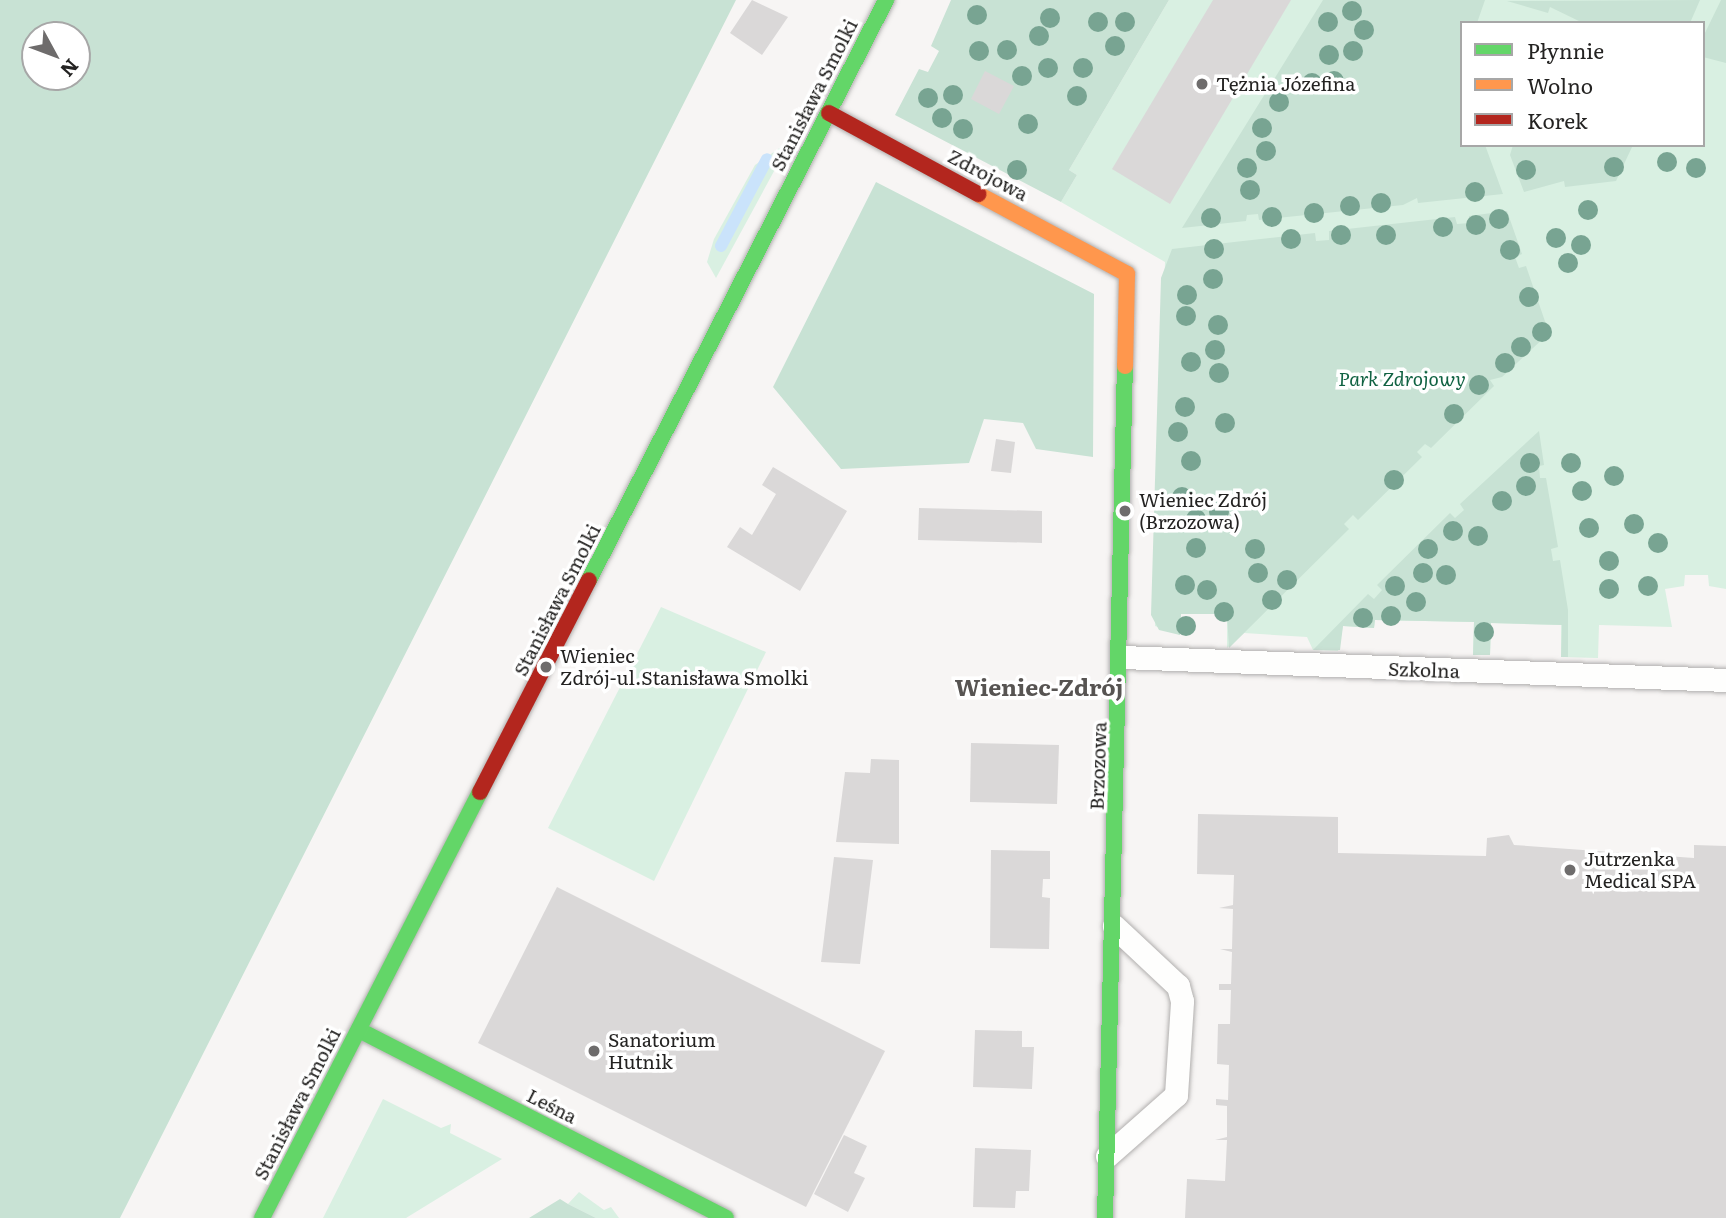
<!DOCTYPE html>
<html>
<head>
<meta charset="utf-8">
<style>
  body { margin:0 }
  #map { position:relative; width:1726px; height:1218px; overflow:hidden; background:#f7f5f4; font-family:Literata,serif }
  div>[style] { position:absolute }
  .green>* { inset:0; background:#d9f0e2 }
  .forest>* { inset:0; background:#c8e2d4 }
  .stream>* { height:12px; margin:-6px; padding:0 6px; transform-origin:6px; border-radius:6px; background:#cae3fb }
  .building>* { inset:0; background:#dad8d8 }
  .roads { filter:drop-shadow(0 0 2px #b1afae) drop-shadow(0 0 2px #b1afae) }
  .lane>* { height:23px; margin:-11.5px; padding:0 11.5px; transform-origin:11.5px; border-radius:11.5px; background:#fefefd }
  .fast>* { height:16px; margin:-8px; padding:0 8px; transform-origin:8px; border-radius:8px; background:#63d668 }
  .slow>* { height:16px; margin:-8px; padding:0 8px; transform-origin:8px; border-radius:8px; background:#ff974d }
  .jam>* { height:16px; margin:-8px; padding:0 8px; transform-origin:8px; border-radius:8px; background:#b3261e }
  .trees>* { width:20px; height:20px; margin:-10px; border-radius:50%; background:#78a492 }
  .dots>* { width:19px; height:19px; translate:-50% -50%; box-sizing:border-box; border:4px solid #fff; border-radius:50% }
  span { translate:-50% -50%; white-space:nowrap; text-align:center; line-height:1.15; -webkit-text-stroke:7px #fff; paint-order:stroke }
  .poi-label { font-size:19px; color:#242322 }
  .left { translate:0 -50%; text-align:left }
  .street-label { font-size:19px; color:#242322 }
  .park-label { font-size:19px; color:#106242; font-style:italic }
  .quarter-label { font-size:23px; color:#575452; font-weight:700 }
  .legend { position:absolute; left:1460px; top:21px; width:245px; height:126px; box-sizing:border-box; background:#fff; border:2px solid #a7a7a7; margin:0; padding:9px 12px; list-style:none; font-size:21px; color:#242322 }
  .legend li { display:flex; align-items:center; gap:14px; height:35px }
  .legend b { width:35px; border:2px solid #a7a7a7 }
  .north { position:absolute; left:21px; top:21px; width:70px; height:70px; box-sizing:border-box; background:#fff; border:2px solid #a7a7a7; border-radius:50%; rotate:131deg; font-size:19px; font-weight:700; line-height:28px; text-align:center; color:#242322 }
  .north::after { content:''; display:block; margin:auto; width:24px; height:32px; background:#6e6c6c; clip-path:polygon(50% 0,100% 100%,50% 72%,0 100%) }
</style>
</head>
<body>
<div id="map">
  <div class="green">
    <i style="clip-path:polygon(evenodd,1169px 0,1726px 0,1726px 589px,1709px 586px,1708px 575px,1685px 575px,1684px 586px,1665px 589px,1672px 627px,1599px 625px,1598px 658px,1561px 657px,1561px 625px,1491px 623px,1490px 655px,1473px 655px,1474px 622px,1375px 620px,1374px 628px,1343px 626px,1338px 651px,1313px 650px,1307px 637px,1244px 633px,1227px 648px,1227px 614px,1181px 614px,1180px 635px,1155px 626px,1165px 262px,1061px 202px,1077px 175px,1069px 170px,1169px 0,1462px 23px,1703px 23px,1703px 145px,1462px 145px,1462px 23px)"></i>
    <i style="clip-path:polygon(791px 140px,716px 278px,707px 262px,714px 239px,755px 165px)"></i>
    <i style="clip-path:polygon(661px 607px,766px 652px,654px 881px,548px 828px)"></i>
    <i style="clip-path:polygon(383px 1099px,441px 1128px,451px 1124px,450px 1133px,502px 1159px,406px 1218px,323px 1218px)"></i>
    <i style="clip-path:polygon(579px 1192px,604px 1210px,611px 1207px,619px 1218px,596px 1218px,568px 1204px)"></i>
  </div>
  <div class="forest">
    <i style="clip-path:polygon(evenodd,0 0,736px 0,120px 1218px,0 1218px,0 0,35px 35px,77px 35px,77px 77px,35px 77px,35px 35px)"></i>
    <i style="clip-path:polygon(951px 0,1169px 0,1069px 170px,1077px 175px,1061px 202px,895px 115px,919px 69px,928px 72px,939px 51px,931px 46px)"></i>
    <i style="clip-path:polygon(1323px 0,1485px 0,1477px 23px,1462px 23px,1462px 145px,1485px 145px,1503px 194px,1418px 203px,1417px 198px,1403px 205px,1259px 220px,1258px 214px,1247px 215px,1246px 221px,1182px 228px)"></i>
    <i style="clip-path:polygon(1700px 0,1690px 23px,1583px 23px,1550px 7px,1548px 13px,1507px 1px)"></i>
    <i style="clip-path:polygon(1721px 0,1726px 0,1726px 63px,1703px 57px,1703px 37px)"></i>
    <i style="clip-path:polygon(1513px 145px,1633px 145px,1616px 181px,1565px 187px,1564px 181px,1524px 192px,1510px 155px)"></i>
    <i style="clip-path:polygon(876px 182px,1094px 294px,1093px 457px,1036px 449px,1023px 423px,984px 419px,969px 463px,841px 469px,773px 387px)"></i>
    <i style="clip-path:polygon(1507px 211px,1522px 254px,1515px 257px,1519px 268px,1526px 266px,1549px 333px,1502px 377px,1490px 380px,1494px 386px,1431px 448px,1425px 444px,1417px 452px,1422px 457px,1358px 520px,1353px 515px,1344px 524px,1349px 529px,1229px 648px,1227px 614px,1181px 614px,1180px 635px,1159px 630px,1151px 615px,1161px 278px,1172px 249px,1315px 233px,1316px 241px,1329px 240px,1329px 231px,1455px 217px,1457px 224px,1469px 223px,1469px 216px)"></i>
    <i style="clip-path:polygon(1539px 431px,1544px 465px,1539px 466px,1540px 478px,1546px 478px,1558px 547px,1551px 549px,1553px 561px,1560px 560px,1568px 610px,1568px 657px,1561px 657px,1562px 625px,1491px 623px,1490px 655px,1473px 655px,1474px 622px,1375px 620px,1374px 628px,1343px 626px,1340px 650px,1313px 650px,1368px 594px,1374px 599px,1382px 590px,1377px 585px,1450px 513px,1455px 518px,1464px 510px,1460px 504px)"></i>
    <i style="clip-path:polygon(560px 1199px,568px 1204px,596px 1218px,529px 1218px)"></i>
  </div>
  <div class="stream">
    <i style="left:721px;top:246px;width:98px;rotate:-62.1deg"></i>
  </div>
  <div class="building">
    <i style="clip-path:polygon(752px 0,788px 17px,762px 55px,730px 33px)"></i>
    <i style="clip-path:polygon(1213px 0,1291px 0,1170px 204px,1112px 169px)"></i>
    <i style="clip-path:polygon(985px 71px,1014px 86px,999px 114px,971px 99px)"></i>
    <i style="clip-path:polygon(996px 439px,1015px 442px,1011px 473px,991px 471px)"></i>
    <i style="clip-path:polygon(773px 467px,847px 511px,800px 591px,727px 547px,740px 527px,752px 535px,776px 494px,762px 485px)"></i>
    <i style="clip-path:polygon(919px 508px,1042px 511px,1042px 543px,918px 540px)"></i>
    <i style="clip-path:polygon(971px 743px,1059px 745px,1057px 804px,970px 802px)"></i>
    <i style="clip-path:polygon(871px 759px,899px 760px,899px 844px,836px 842px,845px 772px,870px 773px)"></i>
    <i style="clip-path:polygon(1198px 814px,1338px 817px,1338px 853px,1486px 856px,1487px 838px,1509px 835px,1514px 845px,1694px 858px,1694px 845px,1726px 846px,1726px 1218px,1185px 1218px,1187px 1179px,1225px 1181px,1227px 1140px,1215px 1140px,1227px 1137px,1227px 1106px,1216px 1105px,1216px 1099px,1228px 1100px,1229px 1065px,1217px 1064px,1218px 1024px,1230px 1024px,1231px 990px,1219px 990px,1219px 984px,1231px 984px,1232px 952px,1220px 949px,1232px 949px,1233px 909px,1219px 908px,1233px 905px,1234px 875px,1197px 874px)"></i>
    <i style="clip-path:polygon(991px 850px,1050px 851px,1050px 879px,1043px 879px,1042px 897px,1050px 898px,1049px 949px,990px 948px)"></i>
    <i style="clip-path:polygon(834px 857px,873px 860px,860px 964px,821px 962px)"></i>
    <i style="clip-path:polygon(557px 887px,885px 1051px,806px 1207px,478px 1043px)"></i>
    <i style="clip-path:polygon(975px 1030px,1022px 1031px,1022px 1047px,1034px 1047px,1032px 1089px,973px 1087px)"></i>
    <i style="clip-path:polygon(844px 1135px,867px 1146px,854px 1173px,865px 1178px,848px 1212px,814px 1194px)"></i>
    <i style="clip-path:polygon(975px 1148px,1031px 1150px,1029px 1191px,1016px 1191px,1015px 1208px,973px 1207px)"></i>
  </div>
  <div class="roads">
    <div class="lane">
      <i style="left:1122px;top:657px;width:604px;rotate:2.18deg"></i>
      <i style="left:1107px;top:1156px;width:92px;rotate:-41.5deg"></i>
      <i style="left:1176px;top:1095px;width:94px;rotate:-86.3deg"></i>
      <i style="left:1182px;top:1001px;width:16px;rotate:-105deg"></i>
      <i style="left:1178px;top:986px;width:88px;rotate:-136.8deg"></i>
    </div>
    <div class="fast">
      <i style="left:589px;top:580px;width:652px;rotate:-62.88deg"></i>
      <i style="left:359px;top:1030px;width:412px;rotate:27.1deg"></i>
      <i style="left:262px;top:1218px;width:479px;rotate:-62.9deg"></i>
      <i style="left:1105px;top:1218px;width:852px;rotate:-88.66deg"></i>
    </div>
    <div class="slow">
      <i style="left:978px;top:194px;width:169px;rotate:28.2deg"></i>
      <i style="left:1127px;top:274px;width:92px;rotate:91.2deg"></i>
    </div>
    <div class="jam">
      <i style="left:829px;top:113px;width:170px;rotate:28.5deg"></i>
      <i style="left:480px;top:792px;width:238px;rotate:-62.8deg"></i>
    </div>
  </div>
  <div class="trees">
    <i style="left:1352px;top:11px"></i>
    <i style="left:977px;top:15px"></i>
    <i style="left:1050px;top:18px"></i>
    <i style="left:1098px;top:22px"></i>
    <i style="left:1125px;top:22px"></i>
    <i style="left:1328px;top:22px"></i>
    <i style="left:1364px;top:30px"></i>
    <i style="left:1039px;top:36px"></i>
    <i style="left:1115px;top:46px"></i>
    <i style="left:1007px;top:50px"></i>
    <i style="left:979px;top:51px"></i>
    <i style="left:1353px;top:51px"></i>
    <i style="left:1329px;top:55px"></i>
    <i style="left:1048px;top:68px"></i>
    <i style="left:1083px;top:68px"></i>
    <i style="left:1022px;top:76px"></i>
    <i style="left:1334px;top:81px"></i>
    <i style="left:1312px;top:83px"></i>
    <i style="left:953px;top:95px"></i>
    <i style="left:1077px;top:96px"></i>
    <i style="left:928px;top:98px"></i>
    <i style="left:1279px;top:102px"></i>
    <i style="left:942px;top:118px"></i>
    <i style="left:1028px;top:124px"></i>
    <i style="left:1262px;top:128px"></i>
    <i style="left:963px;top:129px"></i>
    <i style="left:1266px;top:151px"></i>
    <i style="left:1667px;top:162px"></i>
    <i style="left:1614px;top:167px"></i>
    <i style="left:1247px;top:168px"></i>
    <i style="left:1696px;top:168px"></i>
    <i style="left:1017px;top:170px"></i>
    <i style="left:1526px;top:170px"></i>
    <i style="left:1250px;top:190px"></i>
    <i style="left:1475px;top:192px"></i>
    <i style="left:1381px;top:203px"></i>
    <i style="left:1350px;top:206px"></i>
    <i style="left:1588px;top:210px"></i>
    <i style="left:1314px;top:213px"></i>
    <i style="left:1272px;top:217px"></i>
    <i style="left:1211px;top:218px"></i>
    <i style="left:1499px;top:219px"></i>
    <i style="left:1476px;top:225px"></i>
    <i style="left:1443px;top:227px"></i>
    <i style="left:1341px;top:235px"></i>
    <i style="left:1386px;top:235px"></i>
    <i style="left:1556px;top:238px"></i>
    <i style="left:1291px;top:239px"></i>
    <i style="left:1581px;top:245px"></i>
    <i style="left:1214px;top:249px"></i>
    <i style="left:1510px;top:250px"></i>
    <i style="left:1568px;top:263px"></i>
    <i style="left:1213px;top:279px"></i>
    <i style="left:1187px;top:295px"></i>
    <i style="left:1529px;top:297px"></i>
    <i style="left:1186px;top:316px"></i>
    <i style="left:1218px;top:325px"></i>
    <i style="left:1542px;top:332px"></i>
    <i style="left:1521px;top:347px"></i>
    <i style="left:1215px;top:350px"></i>
    <i style="left:1191px;top:362px"></i>
    <i style="left:1505px;top:363px"></i>
    <i style="left:1219px;top:373px"></i>
    <i style="left:1479px;top:385px"></i>
    <i style="left:1185px;top:407px"></i>
    <i style="left:1454px;top:414px"></i>
    <i style="left:1225px;top:423px"></i>
    <i style="left:1178px;top:432px"></i>
    <i style="left:1191px;top:461px"></i>
    <i style="left:1530px;top:463px"></i>
    <i style="left:1571px;top:463px"></i>
    <i style="left:1614px;top:476px"></i>
    <i style="left:1394px;top:480px"></i>
    <i style="left:1526px;top:486px"></i>
    <i style="left:1582px;top:491px"></i>
    <i style="left:1182px;top:497px"></i>
    <i style="left:1502px;top:501px"></i>
    <i style="left:1219px;top:512px"></i>
    <i style="left:1196px;top:519px"></i>
    <i style="left:1634px;top:524px"></i>
    <i style="left:1589px;top:528px"></i>
    <i style="left:1453px;top:531px"></i>
    <i style="left:1478px;top:536px"></i>
    <i style="left:1658px;top:543px"></i>
    <i style="left:1196px;top:548px"></i>
    <i style="left:1255px;top:549px"></i>
    <i style="left:1428px;top:549px"></i>
    <i style="left:1609px;top:561px"></i>
    <i style="left:1258px;top:573px"></i>
    <i style="left:1423px;top:573px"></i>
    <i style="left:1446px;top:575px"></i>
    <i style="left:1287px;top:580px"></i>
    <i style="left:1185px;top:585px"></i>
    <i style="left:1395px;top:586px"></i>
    <i style="left:1648px;top:586px"></i>
    <i style="left:1609px;top:589px"></i>
    <i style="left:1207px;top:590px"></i>
    <i style="left:1272px;top:600px"></i>
    <i style="left:1416px;top:602px"></i>
    <i style="left:1224px;top:612px"></i>
    <i style="left:1391px;top:616px"></i>
    <i style="left:1363px;top:618px"></i>
    <i style="left:1186px;top:626px"></i>
    <i style="left:1484px;top:632px"></i>
  </div>
  <div class="dots">
    <i style="left:1202px;top:84px;background:#6e6c6c"></i>
    <i style="left:1125px;top:511px;background:#6e6c6c"></i>
    <i style="left:546px;top:667px;background:#6e6c6c"></i>
    <i style="left:1570px;top:870px;background:#6e6c6c"></i>
    <i style="left:594px;top:1051px;background:#6e6c6c"></i>
  </div>
  <div class="poi-label">
    <span class="left" style="left:1216px;top:84px">Tężnia Józefina</span>
    <span class="left" style="left:1139px;top:511px">Wieniec Zdrój<br>(Brzozowa)</span>
    <span class="left" style="left:560px;top:667px">Wieniec<br>Zdrój-ul.Stanisława Smolki</span>
    <span class="left" style="left:1584px;top:870px">Jutrzenka<br>Medical SPA</span>
    <span class="left" style="left:608px;top:1051px">Sanatorium<br>Hutnik</span>
  </div>
  <div class="street-label">
    <span style="left:814px;top:95px;rotate:-63deg">Stanisława Smolki</span>
    <span style="left:988px;top:175px;rotate:28deg">Zdrojowa</span>
    <span style="left:557px;top:600px;rotate:-63deg">Stanisława Smolki</span>
    <span style="left:1424px;top:670px;rotate:2deg">Szkolna</span>
    <span style="left:1098px;top:766px;rotate:-88deg">Brzozowa</span>
    <span style="left:297px;top:1104px;rotate:-63deg">Stanisława Smolki</span>
    <span style="left:552px;top:1106px;rotate:27deg">Leśna</span>
  </div>
  <div class="park-label">
    <span style="left:1402px;top:379px">Park Zdrojowy</span>
  </div>
  <div class="quarter-label">
    <span style="left:1039px;top:686px">Wieniec-Zdrój</span>
  </div>
  <ul class="legend">
  <li><b style="height:9px;background:#63d668"></b>Płynnie</li>
  <li><b style="height:9px;background:#ff974d"></b>Wolno</li>
  <li><b style="height:9px;background:#b3261e"></b>Korek</li>
  </ul>
  <div class="north">N</div>
</div>
</body>
</html>
